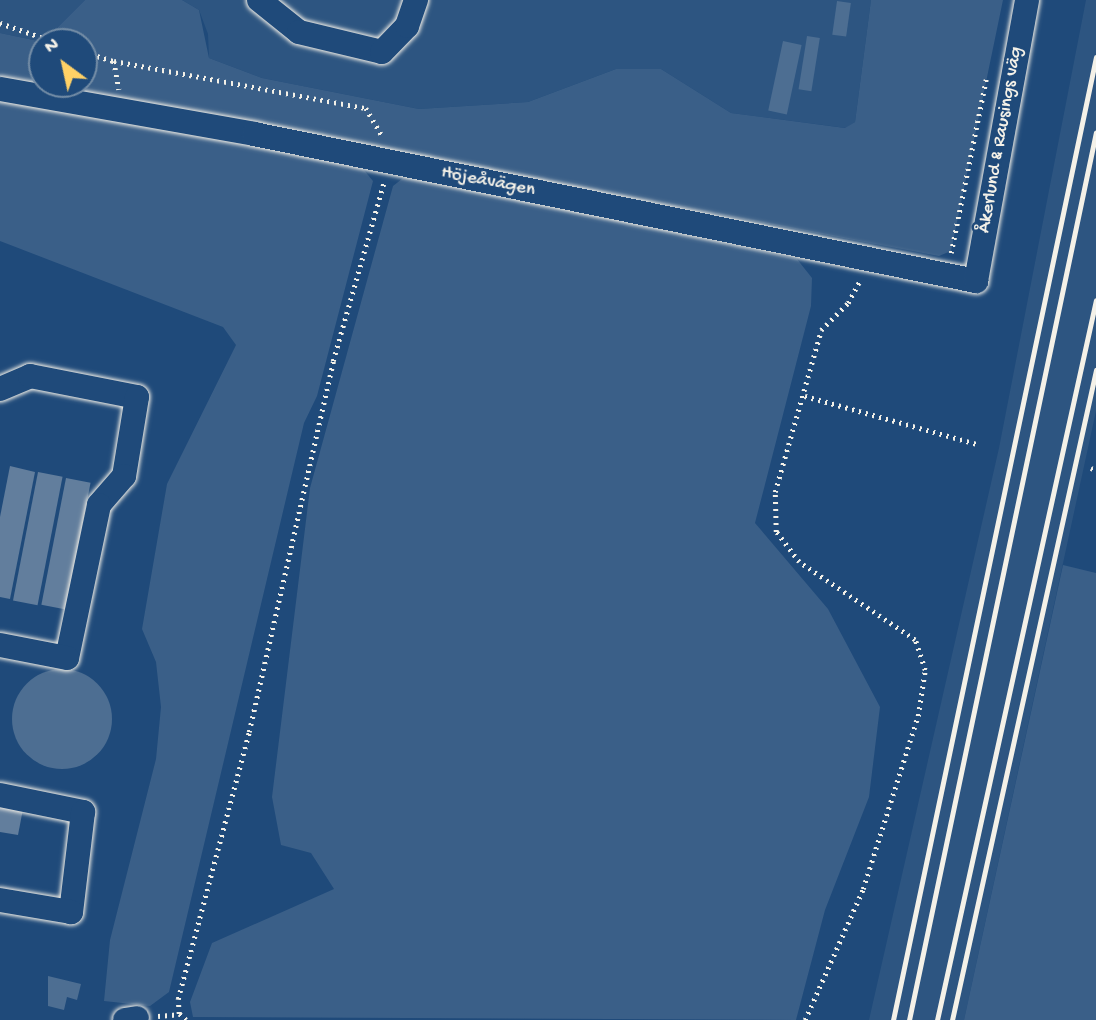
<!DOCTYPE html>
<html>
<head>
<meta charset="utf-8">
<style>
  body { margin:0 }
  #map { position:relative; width:1096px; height:1020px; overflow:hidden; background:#1f4a7a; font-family:"Gochi Hand",sans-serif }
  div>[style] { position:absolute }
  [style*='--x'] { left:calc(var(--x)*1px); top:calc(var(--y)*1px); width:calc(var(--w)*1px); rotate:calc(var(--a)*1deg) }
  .built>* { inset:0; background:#2d5581 }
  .green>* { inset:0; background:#3a5f88 }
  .water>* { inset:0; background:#627e9d; transform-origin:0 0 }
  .building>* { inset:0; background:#4d6e92; transform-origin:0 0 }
  .round { border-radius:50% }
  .path>* { height:4.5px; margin-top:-2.25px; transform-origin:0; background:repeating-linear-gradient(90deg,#f4f1e8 0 2px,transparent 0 7px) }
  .roads { filter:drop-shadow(0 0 2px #f4f1e8) drop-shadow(0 0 2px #f4f1e8) }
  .minor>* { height:24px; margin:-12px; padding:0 12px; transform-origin:12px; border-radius:12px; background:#1f4a7a }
  .rail>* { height:5px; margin:-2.5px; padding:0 2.5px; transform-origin:2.5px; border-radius:2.5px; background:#f4f1e8 }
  span { translate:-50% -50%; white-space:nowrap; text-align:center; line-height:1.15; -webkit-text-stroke:5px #1f4a7a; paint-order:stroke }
  .street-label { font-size:19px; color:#f4f1e8 }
  .north { position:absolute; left:28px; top:28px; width:70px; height:70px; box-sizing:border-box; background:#1f4a7a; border:2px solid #748da6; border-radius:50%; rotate:327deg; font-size:19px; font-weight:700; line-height:28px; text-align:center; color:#f4f1e8 }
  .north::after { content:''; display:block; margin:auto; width:24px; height:32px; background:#ffd166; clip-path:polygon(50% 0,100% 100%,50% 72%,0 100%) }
</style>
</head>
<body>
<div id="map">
  <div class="built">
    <div style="clip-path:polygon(0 0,85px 0,43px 42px,0 33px)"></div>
    <div style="clip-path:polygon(182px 0,871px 0,855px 122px,846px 128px,731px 113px,661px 69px,616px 69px,528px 102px,419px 109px,262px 78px,209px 58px,208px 34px,199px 10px)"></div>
    <div style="clip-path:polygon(1086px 0,1096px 0,1096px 411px,964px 1020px,869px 1020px,999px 448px)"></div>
  </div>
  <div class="green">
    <div style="clip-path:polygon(evenodd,85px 0,182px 0,199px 10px,209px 58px,262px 78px,419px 109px,528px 102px,616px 69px,661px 69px,731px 113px,845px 128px,855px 122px,871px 0,1003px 0,951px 251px,939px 256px,0 79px,0 33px,43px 42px,85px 0,42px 42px,84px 42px,84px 84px,42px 84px,42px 42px)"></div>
    <div style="clip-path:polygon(0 98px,359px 164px,373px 181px,317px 396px,304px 423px,169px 992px,150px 1006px,104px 1001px,110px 940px,156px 759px,161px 707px,156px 662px,142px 629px,167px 484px,236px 345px,223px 327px,0 241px)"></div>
    <div style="clip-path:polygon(407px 175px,797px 259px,812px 278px,811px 306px,755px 523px,828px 609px,880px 707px,869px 797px,825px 910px,796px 1020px,193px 1017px,190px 1002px,212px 943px,334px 889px,311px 853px,281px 845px,272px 797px,310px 488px,393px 186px)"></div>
    <div style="clip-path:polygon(1063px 565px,1096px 573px,1096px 1020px,964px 1020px)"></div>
  </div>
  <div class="water">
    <div style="clip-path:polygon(10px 466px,35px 472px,10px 599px,0 597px,0 517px)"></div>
    <div style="left:38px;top:472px;width:25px;height:131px;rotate:11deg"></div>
    <div style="left:66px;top:478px;width:25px;height:129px;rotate:11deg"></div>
    <div style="clip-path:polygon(0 805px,23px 809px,18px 835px,0 832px)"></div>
  </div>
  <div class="building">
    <div style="left:837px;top:1px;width:14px;height:34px;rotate:8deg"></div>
    <div style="left:807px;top:36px;width:13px;height:54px;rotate:9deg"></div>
    <div style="left:783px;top:41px;width:19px;height:71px;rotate:12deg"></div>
    <div class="round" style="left:12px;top:669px;width:100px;height:100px"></div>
    <div style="clip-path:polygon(48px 976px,81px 984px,77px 1000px,67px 997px,64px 1010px,48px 1006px)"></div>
  </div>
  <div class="path">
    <div style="--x:0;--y:23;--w:58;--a:19.1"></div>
    <div style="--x:84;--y:52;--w:31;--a:17"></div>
    <div style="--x:114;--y:61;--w:29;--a:80"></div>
    <div style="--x:114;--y:61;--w:256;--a:10.6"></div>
    <div style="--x:366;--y:108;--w:32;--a:60"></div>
    <div style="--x:951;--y:253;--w:177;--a:-78.6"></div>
    <div style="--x:805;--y:396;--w:179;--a:15.6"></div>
    <div style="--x:1091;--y:468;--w:5;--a:22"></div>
    <div style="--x:158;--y:1016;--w:21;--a:-5"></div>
    <div style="--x:186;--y:1020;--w:9;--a:-139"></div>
    <div style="--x:179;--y:1014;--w:15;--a:-94"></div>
    <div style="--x:178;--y:999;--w:276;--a:-75.1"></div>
    <div style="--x:249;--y:732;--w:380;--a:-77.2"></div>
    <div style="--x:333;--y:361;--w:186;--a:-74.1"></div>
    <div style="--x:805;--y:1020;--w:143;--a:-66.1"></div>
    <div style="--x:863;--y:889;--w:182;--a:-72.4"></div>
    <div style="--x:918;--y:716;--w:47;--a:-81.3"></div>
    <div style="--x:925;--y:670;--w:32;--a:-108"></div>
    <div style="--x:915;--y:640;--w:140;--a:-146.1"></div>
    <div style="--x:799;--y:562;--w:38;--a:-127"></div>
    <div style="--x:776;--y:532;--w:40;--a:-91.4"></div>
    <div style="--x:775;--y:492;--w:168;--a:-74.1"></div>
    <div style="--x:821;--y:330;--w:38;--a:-45"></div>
    <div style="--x:848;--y:303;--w:26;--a:-62"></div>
  </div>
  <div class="roads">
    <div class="minor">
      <div style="--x:259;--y:0;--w:51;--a:38.7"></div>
      <div style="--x:299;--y:32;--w:85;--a:13.5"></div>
      <div style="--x:382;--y:52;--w:36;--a:-46"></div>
      <div style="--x:407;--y:26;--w:28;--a:-71"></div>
      <div style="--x:0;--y:89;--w:258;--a:10"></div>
      <div style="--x:254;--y:134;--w:737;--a:11.51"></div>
      <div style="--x:976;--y:281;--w:286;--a:-79.7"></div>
      <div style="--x:0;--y:389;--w:33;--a:-23"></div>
      <div style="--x:30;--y:376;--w:109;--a:11.1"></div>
      <div style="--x:137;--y:397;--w:80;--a:99.3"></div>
      <div style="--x:124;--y:476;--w:38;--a:131"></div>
      <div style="--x:99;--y:505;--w:156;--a:101.8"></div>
      <div style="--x:67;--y:658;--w:68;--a:-169"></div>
      <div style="--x:0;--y:795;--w:85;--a:11.6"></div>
      <div style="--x:83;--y:812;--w:101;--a:96.8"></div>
      <div style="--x:71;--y:912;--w:72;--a:-170.4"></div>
      <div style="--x:125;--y:1020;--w:12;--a:-9"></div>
    </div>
  </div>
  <div class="rail">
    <div style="--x:893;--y:1020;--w:984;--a:-78.1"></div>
    <div style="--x:909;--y:1020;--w:907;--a:-78.11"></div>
    <div style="--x:937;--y:1020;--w:737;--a:-77.55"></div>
    <div style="--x:952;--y:1020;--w:666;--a:-77.51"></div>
  </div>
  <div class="street-label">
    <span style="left:1001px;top:140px;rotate:-80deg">Åkerlund &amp; Rausings väg</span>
    <span style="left:488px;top:182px;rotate:11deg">Höjeåvägen</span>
  </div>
  <div class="north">N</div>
</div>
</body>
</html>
